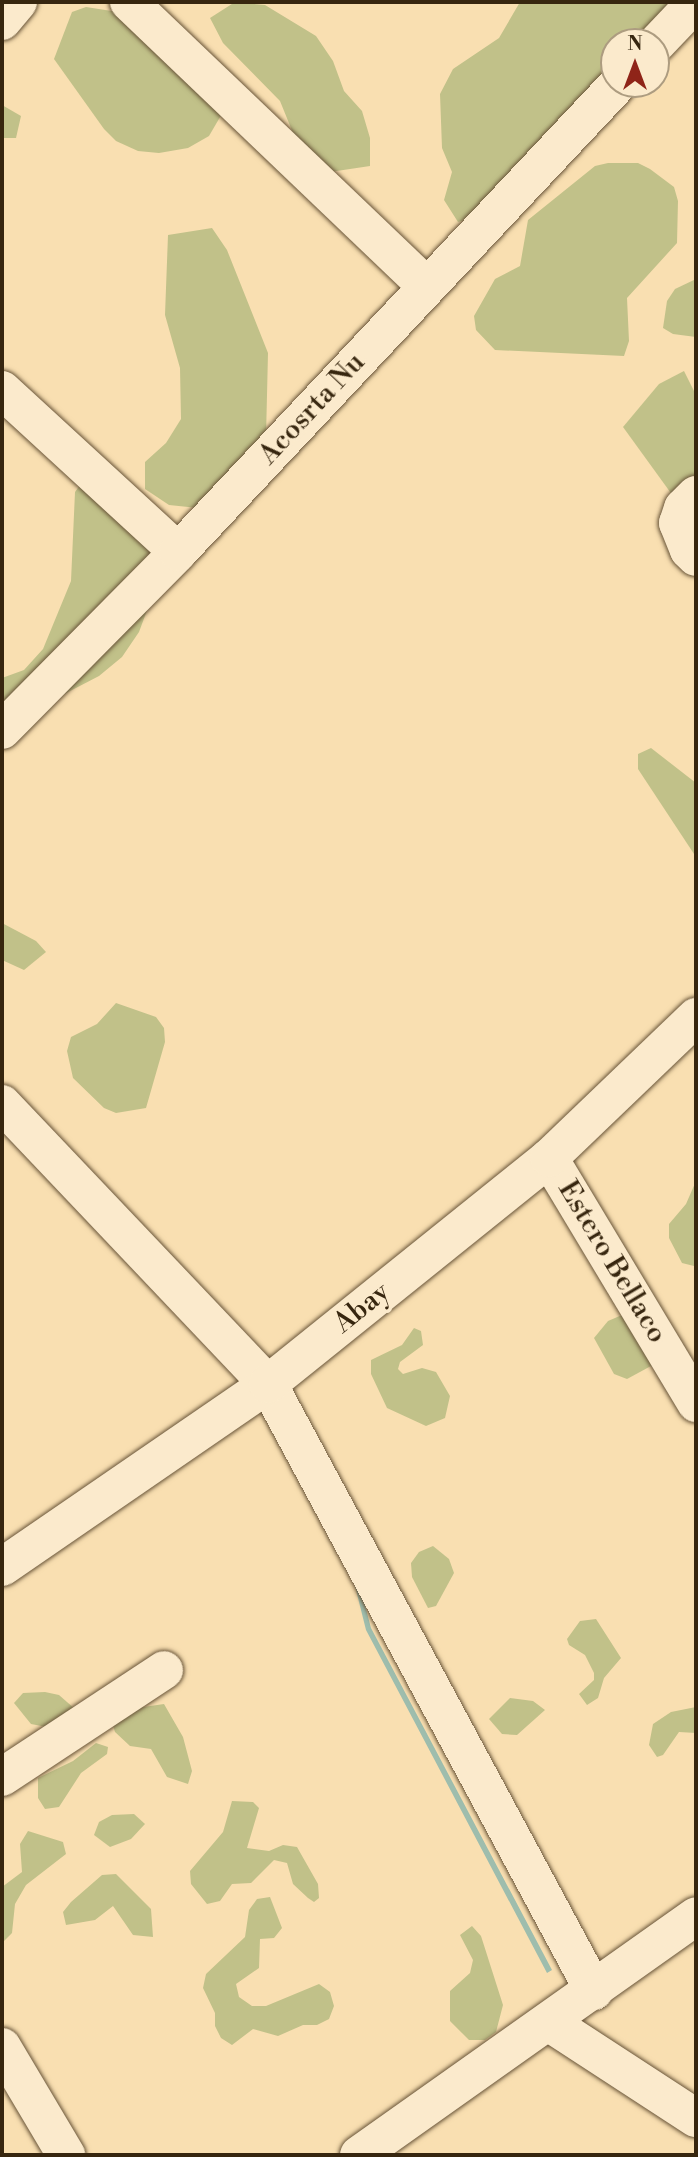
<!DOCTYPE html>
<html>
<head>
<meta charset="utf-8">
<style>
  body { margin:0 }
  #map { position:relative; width:698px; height:2157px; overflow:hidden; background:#f9dfb1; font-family:"Libre Bodoni",serif }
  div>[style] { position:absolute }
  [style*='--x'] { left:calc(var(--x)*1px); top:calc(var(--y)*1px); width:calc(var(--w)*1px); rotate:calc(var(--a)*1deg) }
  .green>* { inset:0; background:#c1c189 }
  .water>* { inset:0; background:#9ebdad }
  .roads { filter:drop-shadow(0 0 2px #685438) drop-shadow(0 0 2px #685438) }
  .street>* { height:38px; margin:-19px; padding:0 19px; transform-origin:19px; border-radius:19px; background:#fbeacc }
  .secondary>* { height:38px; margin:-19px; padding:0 19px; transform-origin:19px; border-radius:19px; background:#fbeacc }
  span { translate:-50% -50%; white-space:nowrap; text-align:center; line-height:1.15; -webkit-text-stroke:7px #fbeacc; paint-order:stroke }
  .street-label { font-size:28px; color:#37260f }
  .frame { position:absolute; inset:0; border:4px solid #37260f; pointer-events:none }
  .north { position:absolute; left:600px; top:28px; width:70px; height:70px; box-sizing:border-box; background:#fbeacc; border:2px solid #ad9c80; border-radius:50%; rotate:0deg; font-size:19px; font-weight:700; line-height:28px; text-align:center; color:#37260f }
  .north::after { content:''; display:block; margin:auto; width:24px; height:32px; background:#8f2418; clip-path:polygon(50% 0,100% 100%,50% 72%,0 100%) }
</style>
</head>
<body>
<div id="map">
  <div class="green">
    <div style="clip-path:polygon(235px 2px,265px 5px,316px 36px,333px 61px,344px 91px,362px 111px,370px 138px,370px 166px,310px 175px,280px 101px,223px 43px,210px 18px)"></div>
    <div style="clip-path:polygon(520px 2px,683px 2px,649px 42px,614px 42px,614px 84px,485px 214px,458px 222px,444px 200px,452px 172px,442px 148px,440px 94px,453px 69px,499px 38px)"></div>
    <div style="clip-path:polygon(86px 7px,118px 12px,223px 112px,209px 136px,188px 148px,159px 153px,138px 151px,116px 141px,104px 129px,54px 59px,72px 12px)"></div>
    <div style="clip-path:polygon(2px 105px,21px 116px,16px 138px,2px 138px)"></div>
    <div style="clip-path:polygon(608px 163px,638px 163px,650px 169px,674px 187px,678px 201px,677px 243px,627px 298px,629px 341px,624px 356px,495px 350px,476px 330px,474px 316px,495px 279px,520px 266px,528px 220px,595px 166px)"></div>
    <div style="clip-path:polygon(212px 228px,227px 250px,268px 353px,266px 437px,227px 511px,169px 505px,145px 489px,145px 462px,166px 443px,181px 419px,180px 368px,165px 315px,168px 235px)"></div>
    <div style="clip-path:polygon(696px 279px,696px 337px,673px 334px,663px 328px,667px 301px,675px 289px)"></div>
    <div style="clip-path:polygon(684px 371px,696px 395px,696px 502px,673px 496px,623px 427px,659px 384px)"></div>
    <div style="clip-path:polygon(86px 477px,153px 548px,149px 605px,139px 632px,122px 657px,99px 676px,22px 716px,2px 718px,2px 678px,24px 670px,43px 649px,71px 581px,75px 492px)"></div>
    <div style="clip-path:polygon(651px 748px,696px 783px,696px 857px,638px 769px,638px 754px)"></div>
    <div style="clip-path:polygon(2px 923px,36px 941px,46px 952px,24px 970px,2px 960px)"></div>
    <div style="clip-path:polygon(116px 1003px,156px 1017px,164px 1028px,165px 1042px,146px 1108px,116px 1113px,104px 1108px,73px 1078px,67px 1051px,71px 1037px,97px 1024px)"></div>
    <div style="clip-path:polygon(696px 1181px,696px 1265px,694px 1266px,682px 1263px,669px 1238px,669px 1224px,686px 1204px)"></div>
    <div style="clip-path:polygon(622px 1315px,653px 1359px,651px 1366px,627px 1379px,614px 1374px,594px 1338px,608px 1321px)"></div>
    <div style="clip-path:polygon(414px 1328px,421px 1331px,423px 1345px,400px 1362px,398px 1369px,403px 1374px,422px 1368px,436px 1372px,450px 1396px,445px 1418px,426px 1426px,387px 1408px,371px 1374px,371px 1360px,402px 1345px)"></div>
    <div style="clip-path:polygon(433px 1546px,449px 1559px,454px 1573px,436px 1606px,428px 1608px,412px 1577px,411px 1563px,419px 1552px)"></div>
    <div style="clip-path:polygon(596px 1619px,621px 1658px,604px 1678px,598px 1698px,587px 1705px,579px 1694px,594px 1680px,594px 1673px,585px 1655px,569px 1645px,567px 1639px,580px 1621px)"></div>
    <div style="clip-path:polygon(45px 1692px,59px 1695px,75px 1709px,52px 1728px,31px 1724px,14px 1703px,23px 1693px)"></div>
    <div style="clip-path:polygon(510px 1698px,533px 1701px,545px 1710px,517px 1735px,502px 1734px,489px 1719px)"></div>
    <div style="clip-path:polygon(164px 1704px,183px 1737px,192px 1771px,188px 1784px,167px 1777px,151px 1749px,130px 1746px,115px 1732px,111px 1719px,130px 1709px)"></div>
    <div style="clip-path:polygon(696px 1707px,696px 1733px,679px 1732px,663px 1755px,657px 1757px,649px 1745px,653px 1724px,671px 1712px)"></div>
    <div style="clip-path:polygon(96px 1743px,108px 1747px,107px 1754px,81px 1773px,59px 1807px,45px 1809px,38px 1798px,38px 1778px,73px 1761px)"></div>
    <div style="clip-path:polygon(232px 1801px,253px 1802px,259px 1808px,247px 1848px,269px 1851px,283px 1845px,297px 1847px,318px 1884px,319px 1898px,314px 1902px,308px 1898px,293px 1884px,287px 1863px,274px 1860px,251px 1883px,232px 1884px,220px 1901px,207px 1904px,191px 1884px,190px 1871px,223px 1832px)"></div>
    <div style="clip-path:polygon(134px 1814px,145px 1824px,131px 1839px,110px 1847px,94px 1835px,99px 1822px,112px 1815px)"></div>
    <div style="clip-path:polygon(28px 1831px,63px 1842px,66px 1854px,26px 1885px,15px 1904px,12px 1933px,2px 1943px,2px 1887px,22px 1872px,20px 1844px)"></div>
    <div style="clip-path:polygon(116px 1874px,151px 1909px,153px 1937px,133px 1935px,113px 1906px,95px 1920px,66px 1925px,63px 1912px,71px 1902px,102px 1875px)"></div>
    <div style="clip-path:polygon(270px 1897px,282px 1928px,274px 1938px,260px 1939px,259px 1968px,236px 1984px,239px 1997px,252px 2006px,266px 2006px,319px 1984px,330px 1992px,334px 2006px,329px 2019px,317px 2025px,303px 2025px,278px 2036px,253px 2029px,232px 2045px,221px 2038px,215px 2026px,215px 2013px,203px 1988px,206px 1974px,245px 1937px,249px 1910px,257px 1899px)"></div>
    <div style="clip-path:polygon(472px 1926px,481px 1936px,503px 2005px,496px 2032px,485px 2040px,469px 2040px,450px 2021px,450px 1991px,470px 1973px,473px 1960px,460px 1935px)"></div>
  </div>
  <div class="water">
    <div style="clip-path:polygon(351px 1552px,371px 1628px,552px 1970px,547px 1973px,366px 1630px,347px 1554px)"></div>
  </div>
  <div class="roads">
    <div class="street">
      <div style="--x:129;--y:2;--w:411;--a:43.7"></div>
      <div style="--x:2;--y:21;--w:25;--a:-50"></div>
      <div style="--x:656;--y:44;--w:58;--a:-46.4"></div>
      <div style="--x:2;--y:390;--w:239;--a:42.6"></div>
      <div style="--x:696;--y:495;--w:18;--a:135"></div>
      <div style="--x:683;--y:508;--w:16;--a:108"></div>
      <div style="--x:678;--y:523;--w:29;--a:68"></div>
      <div style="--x:689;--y:550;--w:10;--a:45"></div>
      <div style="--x:2;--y:730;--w:250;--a:-45.3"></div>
      <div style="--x:178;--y:552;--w:642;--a:-46.77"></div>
      <div style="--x:2;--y:1104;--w:386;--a:46.5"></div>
      <div style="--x:268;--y:1384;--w:689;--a:61.76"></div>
      <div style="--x:549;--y:1158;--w:286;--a:59"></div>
      <div style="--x:2;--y:1567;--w:323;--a:-34.5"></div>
      <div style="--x:268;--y:1384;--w:361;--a:-38.8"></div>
      <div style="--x:549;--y:1158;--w:204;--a:-43.8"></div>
      <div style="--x:2;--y:1777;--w:194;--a:-33.4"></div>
      <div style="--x:550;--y:2023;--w:174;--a:33.1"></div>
    </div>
    <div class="secondary">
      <div style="--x:2;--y:2047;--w:126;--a:59.3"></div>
      <div style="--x:359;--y:2155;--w:413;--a:-35.3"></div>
    </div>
  </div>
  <div class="street-label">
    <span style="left:312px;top:409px;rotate:-47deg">Acosrta Nu</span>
    <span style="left:612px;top:1262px;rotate:59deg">Estero Bellaco</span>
    <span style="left:362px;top:1308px;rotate:-39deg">Abay</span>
  </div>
  <div class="frame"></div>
  <div class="north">N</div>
</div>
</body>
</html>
